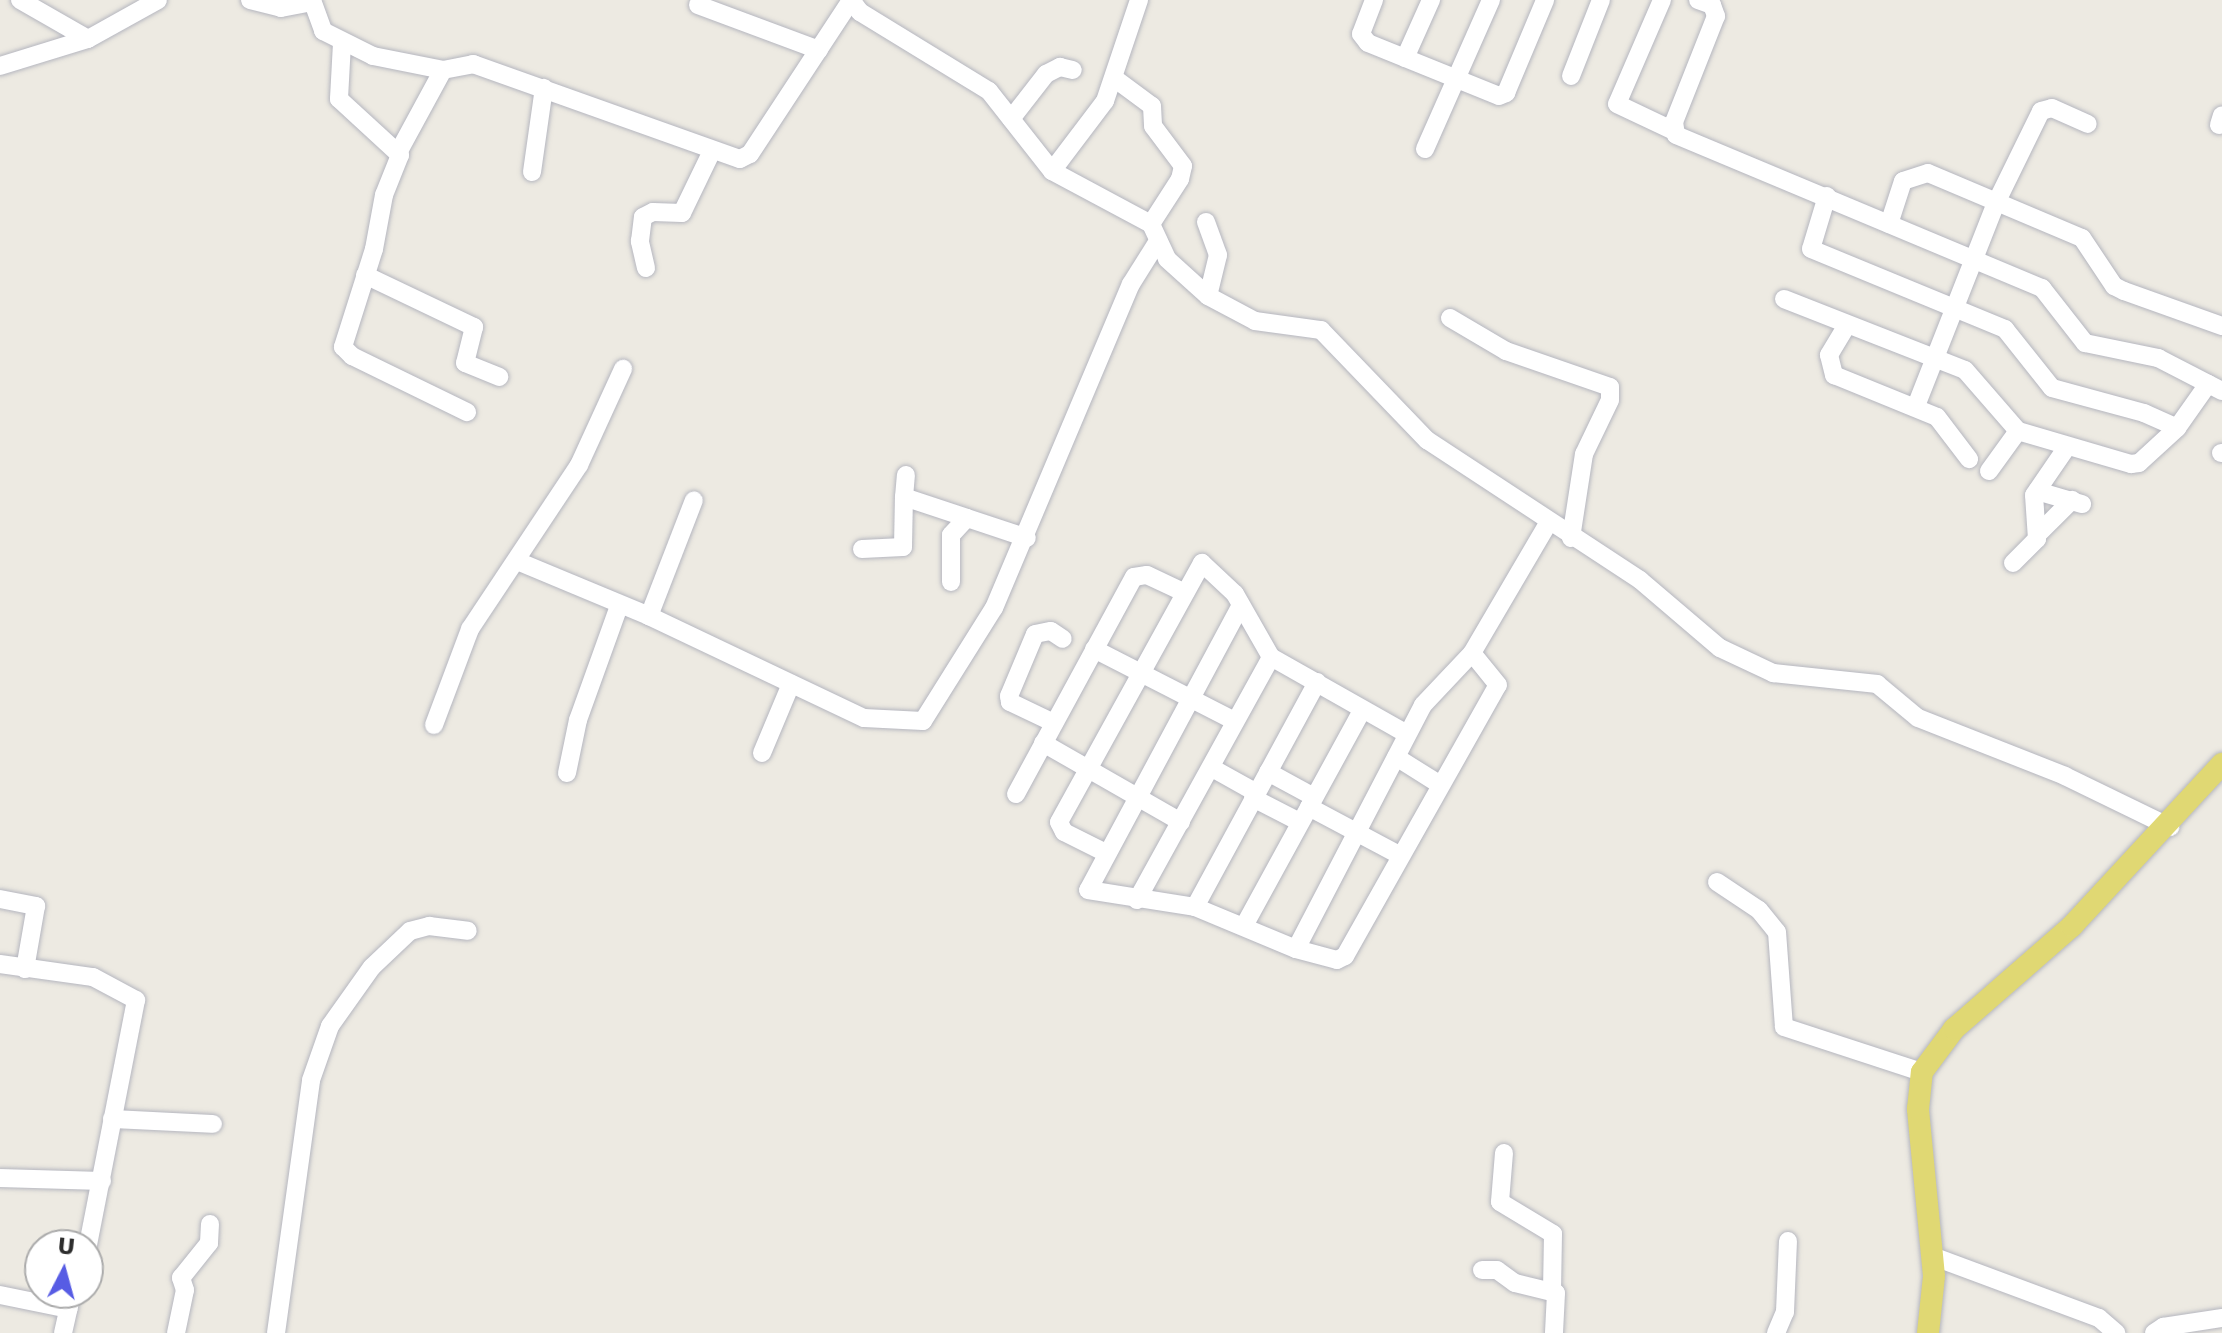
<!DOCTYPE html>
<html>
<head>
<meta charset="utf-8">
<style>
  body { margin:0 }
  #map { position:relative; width:2222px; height:1333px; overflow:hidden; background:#edeae2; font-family:"DejaVu Sans",sans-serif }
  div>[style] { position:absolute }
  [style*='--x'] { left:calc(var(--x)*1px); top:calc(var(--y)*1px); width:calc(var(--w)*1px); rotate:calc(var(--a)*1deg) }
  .roads { filter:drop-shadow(0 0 2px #b5b6bf) drop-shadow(0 0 2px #b5b6bf) }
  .minor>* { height:18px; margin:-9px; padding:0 9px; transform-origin:9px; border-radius:9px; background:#fff }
  .major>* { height:22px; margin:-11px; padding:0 11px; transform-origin:11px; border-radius:11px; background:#e0d873 }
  span { translate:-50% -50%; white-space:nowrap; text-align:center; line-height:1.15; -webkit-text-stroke:7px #fff; paint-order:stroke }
  .north { position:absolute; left:24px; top:1229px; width:80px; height:80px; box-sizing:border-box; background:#fff; border:2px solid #ababab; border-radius:50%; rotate:6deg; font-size:22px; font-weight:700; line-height:32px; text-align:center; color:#2d2d2d }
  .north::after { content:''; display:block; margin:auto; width:28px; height:36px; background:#575ce4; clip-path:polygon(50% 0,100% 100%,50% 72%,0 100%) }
</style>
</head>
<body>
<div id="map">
  <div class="roads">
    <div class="minor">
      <div style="--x:20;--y:0;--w:78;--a:29.8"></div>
      <div style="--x:88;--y:39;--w:80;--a:-29.1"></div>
      <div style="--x:250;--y:0;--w:32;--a:14"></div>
      <div style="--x:281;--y:8;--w:32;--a:-11"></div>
      <div style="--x:312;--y:0;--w:33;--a:70"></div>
      <div style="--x:323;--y:31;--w:56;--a:26.6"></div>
      <div style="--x:373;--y:56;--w:71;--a:11.3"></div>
      <div style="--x:443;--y:70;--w:31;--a:-11"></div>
      <div style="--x:473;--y:64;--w:283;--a:19.6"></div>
      <div style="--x:740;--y:159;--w:11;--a:-27"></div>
      <div style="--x:750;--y:154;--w:184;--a:-56.7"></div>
      <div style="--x:851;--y:0;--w:15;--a:53"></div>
      <div style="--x:860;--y:12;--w:151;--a:31.5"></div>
      <div style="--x:989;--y:91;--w:102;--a:51.8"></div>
      <div style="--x:1052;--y:171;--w:112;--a:28.2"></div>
      <div style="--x:1151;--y:224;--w:38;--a:65"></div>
      <div style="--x:1167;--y:259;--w:55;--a:42.1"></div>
      <div style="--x:1208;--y:296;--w:53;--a:28"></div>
      <div style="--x:1255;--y:321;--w:67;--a:7.8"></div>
      <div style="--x:1321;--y:330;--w:153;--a:46.1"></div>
      <div style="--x:1427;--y:440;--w:255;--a:33.3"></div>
      <div style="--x:1640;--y:580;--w:105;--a:40.4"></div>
      <div style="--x:1720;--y:648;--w:59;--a:25.3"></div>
      <div style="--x:1773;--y:673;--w:105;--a:6"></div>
      <div style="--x:1877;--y:684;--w:53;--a:39.7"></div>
      <div style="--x:1918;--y:718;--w:158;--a:21.5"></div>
      <div style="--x:2065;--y:776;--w:117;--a:25.9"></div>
      <div style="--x:1374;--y:0;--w:36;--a:111"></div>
      <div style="--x:1361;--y:34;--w:11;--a:52"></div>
      <div style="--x:1368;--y:43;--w:141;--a:22"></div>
      <div style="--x:1499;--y:96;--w:8;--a:-23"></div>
      <div style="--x:1506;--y:93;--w:101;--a:-67.2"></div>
      <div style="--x:1662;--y:0;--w:113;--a:113.4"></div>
      <div style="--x:1617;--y:104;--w:61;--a:25.3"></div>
      <div style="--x:1698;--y:0;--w:15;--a:20"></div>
      <div style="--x:1712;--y:5;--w:12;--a:70"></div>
      <div style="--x:1716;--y:16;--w:114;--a:111.6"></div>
      <div style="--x:1674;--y:122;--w:13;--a:81"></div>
      <div style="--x:1676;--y:135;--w:397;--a:22.7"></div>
      <div style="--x:2042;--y:288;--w:70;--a:52"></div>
      <div style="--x:2085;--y:343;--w:75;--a:11.6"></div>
      <div style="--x:2158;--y:358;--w:72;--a:27.3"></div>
      <div style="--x:698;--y:5;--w:129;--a:20.4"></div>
      <div style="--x:342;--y:43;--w:56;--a:93.1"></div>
      <div style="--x:339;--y:99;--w:83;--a:42.6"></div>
      <div style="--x:400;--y:155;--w:43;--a:111.8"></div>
      <div style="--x:384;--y:195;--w:55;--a:100.5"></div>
      <div style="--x:374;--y:249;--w:103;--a:107.6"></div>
      <div style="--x:343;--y:347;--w:13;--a:45"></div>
      <div style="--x:352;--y:356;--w:128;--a:26"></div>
      <div style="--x:1405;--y:58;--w:64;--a:-65.9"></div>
      <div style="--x:0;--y:66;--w:92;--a:-17.1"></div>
      <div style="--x:1571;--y:76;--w:82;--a:-68.5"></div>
      <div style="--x:1114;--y:78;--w:47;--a:36.4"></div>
      <div style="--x:1152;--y:106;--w:20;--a:87"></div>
      <div style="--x:1153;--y:126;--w:50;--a:53.1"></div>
      <div style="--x:1183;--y:166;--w:13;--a:103"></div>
      <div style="--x:1180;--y:179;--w:54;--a:122.8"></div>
      <div style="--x:1011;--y:119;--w:57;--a:-52.1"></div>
      <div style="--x:1046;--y:74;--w:16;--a:-27"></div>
      <div style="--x:1060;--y:67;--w:13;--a:13"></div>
      <div style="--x:2219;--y:125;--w:10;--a:-73"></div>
      <div style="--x:1425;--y:149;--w:163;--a:-66.1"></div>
      <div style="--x:399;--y:151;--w:92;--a:-61.5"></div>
      <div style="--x:1052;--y:171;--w:88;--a:-52.9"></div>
      <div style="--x:1105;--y:101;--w:107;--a:-71.4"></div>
      <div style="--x:532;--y:172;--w:85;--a:-81.9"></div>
      <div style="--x:1827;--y:196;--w:55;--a:106.8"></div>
      <div style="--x:1811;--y:249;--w:210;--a:22.4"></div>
      <div style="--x:2005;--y:329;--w:75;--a:51.5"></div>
      <div style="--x:2052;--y:388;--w:95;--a:15.2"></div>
      <div style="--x:2144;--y:413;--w:36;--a:24"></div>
      <div style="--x:1206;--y:222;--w:35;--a:70"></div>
      <div style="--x:1218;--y:255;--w:42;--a:103.7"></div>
      <div style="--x:1889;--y:224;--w:45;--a:-72"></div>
      <div style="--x:1903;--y:181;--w:26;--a:-18"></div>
      <div style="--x:1928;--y:173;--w:167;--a:22.9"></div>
      <div style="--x:2082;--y:238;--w:58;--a:56.3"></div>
      <div style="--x:2114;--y:286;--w:11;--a:27"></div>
      <div style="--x:2124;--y:291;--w:104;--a:19.7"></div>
      <div style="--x:646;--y:268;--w:28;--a:-103"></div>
      <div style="--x:640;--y:241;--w:24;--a:-83"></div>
      <div style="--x:643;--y:217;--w:11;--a:-27"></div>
      <div style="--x:653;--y:212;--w:29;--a:2"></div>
      <div style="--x:682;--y:213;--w:69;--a:-64.2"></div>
      <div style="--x:365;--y:275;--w:121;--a:25.5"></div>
      <div style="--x:474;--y:327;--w:37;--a:104"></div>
      <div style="--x:465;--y:363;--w:37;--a:22"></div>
      <div style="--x:1784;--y:299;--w:194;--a:21.4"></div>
      <div style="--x:1965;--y:370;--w:81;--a:49"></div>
      <div style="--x:2018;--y:431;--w:118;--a:16.3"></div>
      <div style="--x:2131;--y:464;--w:8;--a:-7"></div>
      <div style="--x:2139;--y:463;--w:52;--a:-42.6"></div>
      <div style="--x:2177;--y:428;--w:54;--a:-54.8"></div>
      <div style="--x:1450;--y:318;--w:65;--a:30.5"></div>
      <div style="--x:1506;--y:351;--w:110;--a:19.1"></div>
      <div style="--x:1610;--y:387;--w:13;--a:90"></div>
      <div style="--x:1610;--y:400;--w:60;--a:115.7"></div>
      <div style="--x:1584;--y:454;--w:85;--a:98.8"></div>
      <div style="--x:1847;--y:325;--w:35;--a:121"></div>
      <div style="--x:1829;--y:355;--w:21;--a:76"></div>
      <div style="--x:1834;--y:375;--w:111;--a:22.2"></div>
      <div style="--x:1937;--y:417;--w:53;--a:52.7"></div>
      <div style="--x:1916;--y:406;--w:218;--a:-68.5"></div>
      <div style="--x:1996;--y:203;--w:102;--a:-63.9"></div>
      <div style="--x:2041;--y:111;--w:11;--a:-15"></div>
      <div style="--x:2052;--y:108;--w:39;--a:24"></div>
      <div style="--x:2221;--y:453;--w:1;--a:0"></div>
      <div style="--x:1989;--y:471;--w:49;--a:-54.1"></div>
      <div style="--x:2037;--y:491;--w:47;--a:16.1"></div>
      <div style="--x:904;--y:497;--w:22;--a:-85"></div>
      <div style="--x:2039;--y:533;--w:47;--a:-45"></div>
      <div style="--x:862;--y:549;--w:41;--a:-2.8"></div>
      <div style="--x:903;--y:547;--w:50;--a:-88.9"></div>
      <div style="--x:904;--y:497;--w:66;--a:18.4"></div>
      <div style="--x:517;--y:561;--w:143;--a:22.6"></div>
      <div style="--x:649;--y:616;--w:238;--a:25.4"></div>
      <div style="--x:864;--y:718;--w:59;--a:2.9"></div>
      <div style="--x:923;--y:721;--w:133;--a:-57.9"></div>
      <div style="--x:994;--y:608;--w:352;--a:-67.1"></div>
      <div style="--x:1131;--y:284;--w:51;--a:-57.9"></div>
      <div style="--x:2013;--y:563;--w:34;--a:-45"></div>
      <div style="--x:2037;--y:539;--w:44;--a:-93.9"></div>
      <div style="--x:2034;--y:495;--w:58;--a:-55.5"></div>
      <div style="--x:951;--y:582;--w:47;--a:-90"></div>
      <div style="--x:951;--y:535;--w:23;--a:-47"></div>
      <div style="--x:967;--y:518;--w:63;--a:18.4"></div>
      <div style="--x:1241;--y:605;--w:323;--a:118.2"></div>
      <div style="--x:1088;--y:890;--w:108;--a:9"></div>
      <div style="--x:1195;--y:907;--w:109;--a:22.6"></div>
      <div style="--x:1296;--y:949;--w:42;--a:15"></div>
      <div style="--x:1337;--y:960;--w:9;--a:-27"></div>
      <div style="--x:1345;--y:956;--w:311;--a:-60.6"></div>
      <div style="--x:1498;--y:685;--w:41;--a:-129.1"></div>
      <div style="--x:649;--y:616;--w:124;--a:-68.8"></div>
      <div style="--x:1094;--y:649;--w:158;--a:27.1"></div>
      <div style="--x:1054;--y:723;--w:49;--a:-154.5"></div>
      <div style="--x:1010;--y:702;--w:6;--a:-99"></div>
      <div style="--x:1009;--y:696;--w:67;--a:-67.2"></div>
      <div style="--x:1035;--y:634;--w:16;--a:-11"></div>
      <div style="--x:1051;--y:631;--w:14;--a:34"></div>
      <div style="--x:434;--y:725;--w:103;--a:-69.4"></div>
      <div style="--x:470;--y:629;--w:197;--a:-56.4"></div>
      <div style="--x:579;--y:465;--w:106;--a:-65.4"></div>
      <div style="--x:1043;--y:743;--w:159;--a:29.8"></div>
      <div style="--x:762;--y:753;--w:75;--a:-67.2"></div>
      <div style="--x:1396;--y:757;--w:51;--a:32.1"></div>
      <div style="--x:1212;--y:768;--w:49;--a:29.2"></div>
      <div style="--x:1268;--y:772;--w:50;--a:28.6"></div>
      <div style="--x:567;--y:773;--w:54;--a:-78.3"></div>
      <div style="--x:578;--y:720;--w:121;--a:-70.2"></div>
      <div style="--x:1016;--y:794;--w:247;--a:-61.5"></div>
      <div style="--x:1134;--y:577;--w:13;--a:-9"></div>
      <div style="--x:1147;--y:575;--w:42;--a:25.3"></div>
      <div style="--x:1253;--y:798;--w:53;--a:27.1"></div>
      <div style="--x:1309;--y:807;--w:104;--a:28"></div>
      <div style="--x:1106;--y:853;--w:47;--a:-153.4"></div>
      <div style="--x:1064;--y:832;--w:11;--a:-117"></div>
      <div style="--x:1059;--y:822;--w:296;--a:-61.1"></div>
      <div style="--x:1202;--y:563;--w:45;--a:43.2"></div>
      <div style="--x:1235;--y:594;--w:73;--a:60.3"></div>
      <div style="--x:1271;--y:657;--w:156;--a:29.5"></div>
      <div style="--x:1717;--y:882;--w:50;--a:33.7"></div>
      <div style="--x:1759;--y:910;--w:28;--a:51"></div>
      <div style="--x:1777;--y:932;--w:95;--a:85.8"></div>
      <div style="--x:1784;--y:1027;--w:145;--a:18.1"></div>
      <div style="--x:0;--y:899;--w:37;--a:11"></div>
      <div style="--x:36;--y:906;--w:64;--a:99.9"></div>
      <div style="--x:1137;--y:900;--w:277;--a:-61.1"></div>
      <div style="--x:1195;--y:907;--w:256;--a:-61.5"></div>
      <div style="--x:1244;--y:926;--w:244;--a:-61.3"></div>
      <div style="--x:1296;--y:949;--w:275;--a:-62.5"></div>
      <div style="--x:1423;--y:705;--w:71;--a:-46.7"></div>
      <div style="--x:1472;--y:653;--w:152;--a:-59.6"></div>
      <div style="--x:0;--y:964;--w:94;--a:8"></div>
      <div style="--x:93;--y:977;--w:49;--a:28.1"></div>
      <div style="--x:136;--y:1000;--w:250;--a:101.1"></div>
      <div style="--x:112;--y:1119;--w:101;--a:2.8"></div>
      <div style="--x:1504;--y:1153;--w:49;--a:94.7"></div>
      <div style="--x:1500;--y:1202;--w:62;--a:31.1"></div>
      <div style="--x:1553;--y:1234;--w:55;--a:91"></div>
      <div style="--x:0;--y:1178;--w:102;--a:1.7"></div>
      <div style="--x:1932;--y:1256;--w:178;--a:20.4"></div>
      <div style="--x:2099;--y:1318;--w:23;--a:41"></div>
      <div style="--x:1482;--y:1270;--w:15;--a:0"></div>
      <div style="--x:1497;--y:1270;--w:22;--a:36"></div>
      <div style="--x:1515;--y:1283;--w:42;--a:13.7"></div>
      <div style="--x:1556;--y:1293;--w:40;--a:92.9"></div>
      <div style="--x:0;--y:1295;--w:70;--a:11.5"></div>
      <div style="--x:63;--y:1333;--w:41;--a:-77.3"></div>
      <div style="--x:176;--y:1333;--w:44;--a:-78.2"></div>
      <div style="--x:185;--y:1290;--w:13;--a:-108"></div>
      <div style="--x:181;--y:1278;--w:45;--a:-51.3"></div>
      <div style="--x:209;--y:1243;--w:19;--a:-87"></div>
      <div style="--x:276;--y:1333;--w:255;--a:-82.1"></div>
      <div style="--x:311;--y:1080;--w:57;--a:-70.6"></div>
      <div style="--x:330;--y:1026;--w:72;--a:-54.6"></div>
      <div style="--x:372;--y:967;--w:52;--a:-43.5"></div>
      <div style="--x:410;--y:931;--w:20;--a:-15"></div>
      <div style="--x:429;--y:926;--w:39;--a:7"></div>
      <div style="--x:1776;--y:1333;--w:23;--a:-67"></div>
      <div style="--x:1785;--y:1312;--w:71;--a:-87.6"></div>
      <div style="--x:2154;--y:1333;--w:11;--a:-34"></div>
      <div style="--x:2163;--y:1327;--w:60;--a:-8.7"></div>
    </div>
    <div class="major">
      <div style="--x:1928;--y:1333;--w:57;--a:-84"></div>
      <div style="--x:1934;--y:1276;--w:168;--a:-95.5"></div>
      <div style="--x:1918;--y:1109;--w:37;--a:-84"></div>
      <div style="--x:1922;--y:1072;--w:54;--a:-53.3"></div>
      <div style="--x:1954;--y:1029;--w:157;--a:-41.1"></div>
      <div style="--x:2072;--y:926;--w:221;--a:-47.2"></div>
    </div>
  </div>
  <div class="north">U</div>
</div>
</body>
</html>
